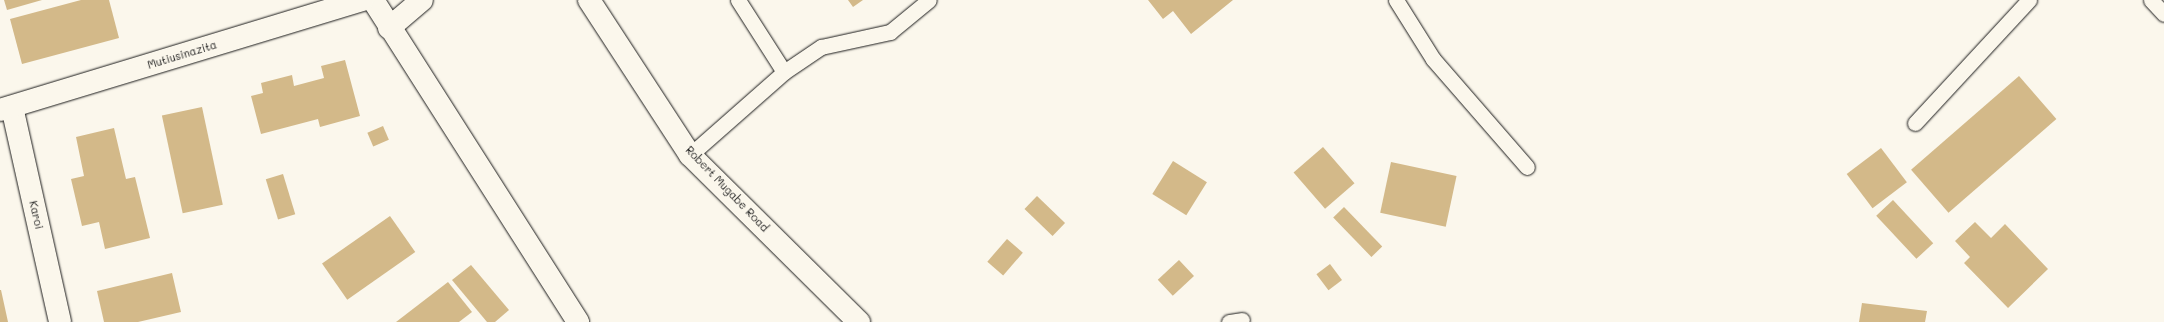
<!DOCTYPE html>
<html>
<head>
<meta charset="utf-8">
<style>
  body { margin:0 }
  #map { position:relative; width:2164px; height:322px; overflow:hidden; background:#fbf7ec; font-family:Mali,sans-serif }
  div>[style] { position:absolute }
  [style*='--x'] { left:calc(var(--x)*1px); top:calc(var(--y)*1px); width:calc(var(--w)*1px); rotate:calc(var(--a)*1deg) }
  .building>* { inset:0; background:#d3b989; transform-origin:0 0 }
  .roads { filter:drop-shadow(0 0 1px #1c1c1c) drop-shadow(0 0 1px #1c1c1c) }
  .service>* { height:15px; margin:-7.5px; padding:0 7.5px; transform-origin:7.5px; border-radius:7.5px; background:#fbf7ec }
  .minor>* { height:22px; margin:-11px; padding:0 11px; transform-origin:11px; border-radius:11px; background:#fbf7ec }
  .primary>* { height:22px; margin:-11px; padding:0 11px; transform-origin:11px; border-radius:11px; background:#fbf7ec }
  span { translate:-50% -50%; white-space:nowrap; text-align:center; line-height:1.15; -webkit-text-stroke:4px #fbf7ec; paint-order:stroke }
  .street-label { font-size:11px; color:#1c1c1c }
</style>
</head>
<body>
<div id="map">
  <div class="building">
    <div style="clip-path:polygon(4px 0,42px 0,7px 10px)"></div>
    <div style="clip-path:polygon(81px 0,109px 0,119px 38px,22px 64px,10px 19px)"></div>
    <div style="clip-path:polygon(848px 0,863px 0,853px 7px)"></div>
    <div style="clip-path:polygon(1148px 0,1233px 0,1191px 34px,1173px 11px,1163px 19px)"></div>
    <div style="clip-path:polygon(345px 60px,360px 116px,320px 127px,318px 119px,261px 134px,251px 96px,263px 93px,261px 83px,292px 75px,294px 86px,324px 78px,321px 66px)"></div>
    <div style="left:2019px;top:76px;width:57px;height:143px;rotate:49deg"></div>
    <div style="left:202px;top:107px;width:100px;height:41px;rotate:78deg"></div>
    <div style="left:383px;top:126px;width:15px;height:17px;rotate:67deg"></div>
    <div style="clip-path:polygon(114px 128px,126px 179px,135px 177px,150px 238px,105px 249px,99px 222px,82px 226px,71px 179px,84px 176px,76px 137px)"></div>
    <div style="left:1323px;top:147px;width:48px;height:39px;rotate:49deg"></div>
    <div style="left:1881px;top:148px;width:43px;height:43px;rotate:53deg"></div>
    <div style="left:1173px;top:161px;width:40px;height:39px;rotate:32deg"></div>
    <div style="left:1391px;top:162px;width:67px;height:52px;rotate:12deg"></div>
    <div style="left:283px;top:174px;width:42px;height:18px;rotate:73deg"></div>
    <div style="left:1037px;top:196px;width:39px;height:18px;rotate:44deg"></div>
    <div style="left:1893px;top:200px;width:59px;height:23px;rotate:47deg"></div>
    <div style="left:1344px;top:207px;width:55px;height:15px;rotate:46deg"></div>
    <div style="left:390px;top:216px;width:44px;height:83px;rotate:55deg"></div>
    <div style="clip-path:polygon(1975px 222px,1991px 238px,2005px 224px,2048px 269px,2008px 308px,1964px 263px,1970px 257px,1955px 241px)"></div>
    <div style="left:1007px;top:239px;width:21px;height:30px;rotate:41deg"></div>
    <div style="left:1179px;top:260px;width:22px;height:29px;rotate:47deg"></div>
    <div style="left:1330px;top:264px;width:20px;height:17px;rotate:53deg"></div>
    <div style="clip-path:polygon(471px 265px,509px 310px,495px 322px,487px 322px,452px 280px)"></div>
    <div style="clip-path:polygon(172px 273px,181px 312px,138px 322px,104px 322px,97px 291px)"></div>
    <div style="clip-path:polygon(448px 282px,472px 312px,459px 322px,396px 322px)"></div>
    <div style="clip-path:polygon(0 290px,1px 290px,8px 322px,0 322px)"></div>
    <div style="clip-path:polygon(1862px 303px,1927px 311px,1925px 322px,1859px 322px)"></div>
  </div>
  <div class="roads">
    <div class="service">
      <div style="--x:738;--y:0;--w:85;--a:57.4"></div>
      <div style="--x:784;--y:72;--w:45;--a:-34"></div>
      <div style="--x:821;--y:47;--w:71;--a:-12.3"></div>
      <div style="--x:890;--y:32;--w:50;--a:-39.4"></div>
      <div style="--x:1396;--y:0;--w:70;--a:57.9"></div>
      <div style="--x:1433;--y:59;--w:143;--a:49"></div>
      <div style="--x:2151;--y:0;--w:19;--a:47"></div>
      <div style="--x:1915;--y:123;--w:168;--a:-47.2"></div>
      <div style="--x:690;--y:155;--w:125;--a:-41.4"></div>
      <div style="--x:1229;--y:322;--w:13;--a:-9"></div>
    </div>
    <div class="minor">
      <div style="--x:373;--y:0;--w:382;--a:57.5"></div>
      <div style="--x:389;--y:28;--w:43;--a:-40.3"></div>
      <div style="--x:12;--y:107;--w:220;--a:77.4"></div>
      <div style="--x:0;--y:110;--w:379;--a:-16.9"></div>
    </div>
    <div class="primary">
      <div style="--x:589;--y:0;--w:185;--a:56.9"></div>
      <div style="--x:690;--y:155;--w:238;--a:44.7"></div>
    </div>
  </div>
  <div class="street-label">
    <span style="left:182px;top:55px;rotate:-17deg">Mutiusinazita</span>
    <span style="left:727px;top:189px;rotate:46deg">Robert Mugabe Road</span>
    <span style="left:36px;top:215px;rotate:77deg">Karoi</span>
  </div>
</div>
</body>
</html>
